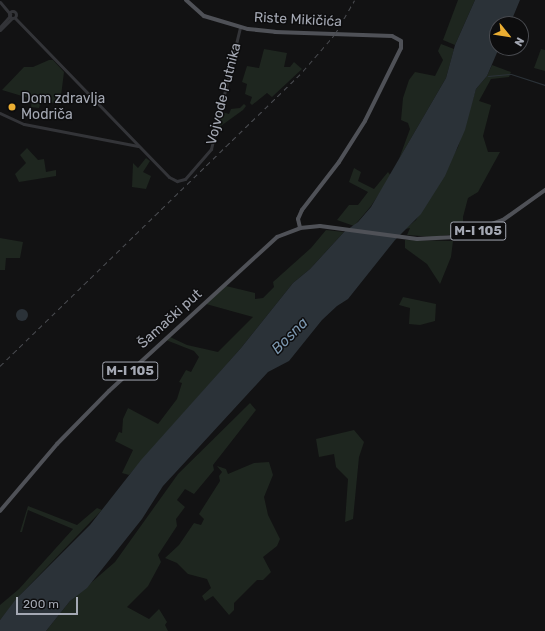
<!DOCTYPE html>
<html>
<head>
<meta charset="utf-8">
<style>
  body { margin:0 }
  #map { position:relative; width:545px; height:631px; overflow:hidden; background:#121213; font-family:Rubik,sans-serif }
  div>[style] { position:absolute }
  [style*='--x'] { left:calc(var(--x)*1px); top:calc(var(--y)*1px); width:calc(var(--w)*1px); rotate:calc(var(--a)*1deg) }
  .green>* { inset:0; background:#1e261f }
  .water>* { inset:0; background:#2b3238 }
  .round { border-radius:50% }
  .stream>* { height:1px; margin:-0.5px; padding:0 0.5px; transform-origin:0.5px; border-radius:0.5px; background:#2b3238 }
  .minor>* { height:3px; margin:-1.5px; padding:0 1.5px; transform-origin:1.5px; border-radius:1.5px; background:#333438 }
  .minor>.ring { margin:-1.5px; padding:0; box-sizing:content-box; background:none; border:3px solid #333438; border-radius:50% }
  .major>* { height:4px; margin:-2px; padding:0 2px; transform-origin:2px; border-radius:2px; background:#4f5157 }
  .rail>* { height:1px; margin-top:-0.5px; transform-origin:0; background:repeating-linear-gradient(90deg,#4a4c51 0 5px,transparent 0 9px) }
  .dots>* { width:11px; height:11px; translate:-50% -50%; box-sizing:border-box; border:2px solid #0d0d0e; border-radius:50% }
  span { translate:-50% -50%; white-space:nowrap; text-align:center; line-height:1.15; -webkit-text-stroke:3px #0d0d0e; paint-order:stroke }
  .shield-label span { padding:1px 3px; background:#0d0d0e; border:1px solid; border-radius:3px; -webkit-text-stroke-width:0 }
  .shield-label { font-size:13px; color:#a4a8b3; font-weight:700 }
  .street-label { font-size:14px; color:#a4a8b3 }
  .poi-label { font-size:14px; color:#a4a8b3 }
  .left { translate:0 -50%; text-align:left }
  .water-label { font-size:15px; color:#7b96ae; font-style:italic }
  .north { position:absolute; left:489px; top:16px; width:40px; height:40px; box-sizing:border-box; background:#0d0d0e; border:1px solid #494b50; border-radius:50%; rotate:120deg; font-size:11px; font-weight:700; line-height:16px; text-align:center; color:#a4a8b3 }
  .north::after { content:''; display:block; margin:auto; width:14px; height:18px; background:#ebae32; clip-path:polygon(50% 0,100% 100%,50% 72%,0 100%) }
  .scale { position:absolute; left:16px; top:597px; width:62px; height:18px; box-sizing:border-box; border:2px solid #a4a8b3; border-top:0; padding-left:5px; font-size:12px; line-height:14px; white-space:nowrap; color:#a4a8b3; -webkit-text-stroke:3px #0d0d0e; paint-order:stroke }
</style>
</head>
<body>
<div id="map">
  <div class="green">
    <div style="clip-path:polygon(458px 0,475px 0,455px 45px,443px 40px)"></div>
    <div style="clip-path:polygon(441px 44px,454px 49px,446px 78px,399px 159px,410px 129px,408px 123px,401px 120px,403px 98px,409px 80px,415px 72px,435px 76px,443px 60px,438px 51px)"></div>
    <div style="clip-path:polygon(264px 49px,287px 53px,284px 67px,290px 67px,294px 62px,302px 69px,272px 97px,267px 93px,252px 105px,250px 103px,252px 97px,245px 94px,247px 84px,242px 82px,247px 66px,259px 68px)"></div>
    <div style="clip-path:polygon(541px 49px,545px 50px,545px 71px,534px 68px)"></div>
    <div style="clip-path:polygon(49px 60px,53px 60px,64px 72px,60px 104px,41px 101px,39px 108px,31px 107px,32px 99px,2px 90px,24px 67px,33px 67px)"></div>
    <div style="clip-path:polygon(492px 65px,511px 72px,509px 77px,491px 79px,479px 101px,491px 105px,483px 136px,488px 152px,500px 152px,478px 192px,468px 198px,463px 217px,463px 233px,433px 237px,407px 235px,410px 228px,405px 229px,416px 220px,458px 147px,476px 89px,487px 76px)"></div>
    <div style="clip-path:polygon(244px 104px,246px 106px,243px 110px,218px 128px,222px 112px,229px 114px,231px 109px,240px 108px)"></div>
    <div style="clip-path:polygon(27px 148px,38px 160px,44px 159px,46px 172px,56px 170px,56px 176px,19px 182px,15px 174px,26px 163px,20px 155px)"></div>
    <div style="clip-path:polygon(146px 158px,150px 161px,143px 172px,151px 176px,146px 189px,132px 187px,133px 163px,138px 168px)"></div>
    <div style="clip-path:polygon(354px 168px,361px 172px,358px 181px,374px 189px,388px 172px,391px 176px,371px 206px,354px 226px,337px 220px,349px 205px,358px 205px,368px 192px,349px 182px)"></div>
    <div style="clip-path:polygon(326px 230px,344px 232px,310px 269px,293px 283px,241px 348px,129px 475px,122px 473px,133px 450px,115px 441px,119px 432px,122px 433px,123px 419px,128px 408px,158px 424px,177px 399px,182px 383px,179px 382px,186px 370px,191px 372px,199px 357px,194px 351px,166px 340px,170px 337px,187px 345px,218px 352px,253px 317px,206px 304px,226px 286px,255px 293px,255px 299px,263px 298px,274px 287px,273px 282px,311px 248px)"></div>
    <div style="clip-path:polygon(0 238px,23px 242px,20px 258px,6px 258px,5px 270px,0 270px)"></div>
    <div style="clip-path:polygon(405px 240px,453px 241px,451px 257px,440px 284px,427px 264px,405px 248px)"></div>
    <div style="clip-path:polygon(403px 297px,436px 304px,435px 321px,420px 325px,409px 324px,410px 308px,399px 305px)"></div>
    <div style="clip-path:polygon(250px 403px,256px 410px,213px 465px,214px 470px,194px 494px,185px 489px,177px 500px,185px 507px,176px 519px,177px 526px,158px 555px,161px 562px,148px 586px,127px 607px,149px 619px,159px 609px,167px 622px,165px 625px,168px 631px,46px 631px,70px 601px,115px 562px,178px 474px)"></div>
    <div style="clip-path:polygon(354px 430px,364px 442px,359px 457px,353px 519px,345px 522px,348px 479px,336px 467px,334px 454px,319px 457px,316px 439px)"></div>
    <div style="clip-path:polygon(269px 462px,273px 475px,264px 497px,268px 515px,280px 539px,277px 546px,263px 557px,271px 572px,263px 580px,257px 580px,234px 603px,234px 610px,229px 615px,213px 596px,205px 601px,202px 596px,211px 588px,207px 579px,188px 574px,177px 563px,165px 558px,179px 545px,194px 523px,201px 525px,204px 519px,199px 514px,220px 481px,219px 476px,222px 472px,217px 466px,226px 469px,228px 474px,254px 463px)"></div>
    <div style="clip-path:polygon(28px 506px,77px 525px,97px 508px,102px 510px,21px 594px,0 620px,0 605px,19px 589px,73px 529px,28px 510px,22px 532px,20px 532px)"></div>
  </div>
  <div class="water">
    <div style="clip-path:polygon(475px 0,520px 0,510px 24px,497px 24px,497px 48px,499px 48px,487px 76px,476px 89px,465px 130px,445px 176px,421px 214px,395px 240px,348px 299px,337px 306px,322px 320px,289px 361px,268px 372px,187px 460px,163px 486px,142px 519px,87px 588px,70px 601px,46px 631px,0 631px,0 620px,16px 599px,90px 525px,141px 460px,241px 348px,293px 283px,310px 269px,344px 232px,358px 222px,371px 207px,446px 78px,455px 45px)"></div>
    <div class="round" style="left:16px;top:309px;width:12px;height:12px"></div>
  </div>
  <div class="stream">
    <div style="--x:488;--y:76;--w:23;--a:-5"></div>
    <div style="--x:511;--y:74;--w:36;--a:18"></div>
  </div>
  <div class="minor">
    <div style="--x:0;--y:2;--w:16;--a:50"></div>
    <div class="ring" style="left:9.5px;top:11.5px;width:4px;height:4px"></div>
    <div style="--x:15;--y:18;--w:221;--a:45.9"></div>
    <div style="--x:169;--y:177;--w:9;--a:27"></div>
    <div style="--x:177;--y:181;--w:8;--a:-14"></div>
    <div style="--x:185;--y:179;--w:40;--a:-49"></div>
    <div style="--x:211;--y:149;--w:125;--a:-76.6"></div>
    <div style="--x:0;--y:27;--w:15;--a:-48"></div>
    <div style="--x:0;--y:30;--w:17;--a:-45"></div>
    <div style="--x:0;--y:113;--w:26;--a:25"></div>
    <div style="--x:24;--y:124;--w:116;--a:10.9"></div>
  </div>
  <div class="major">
    <div style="--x:186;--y:0;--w:24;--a:42"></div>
    <div style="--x:204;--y:16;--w:46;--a:16.5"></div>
    <div style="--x:248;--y:29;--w:27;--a:6"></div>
    <div style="--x:275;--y:32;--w:117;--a:2"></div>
    <div style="--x:392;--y:36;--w:10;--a:29"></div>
    <div style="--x:401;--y:41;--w:7;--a:90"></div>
    <div style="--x:401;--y:48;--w:81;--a:116.3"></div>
    <div style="--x:365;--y:121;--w:49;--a:122.4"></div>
    <div style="--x:339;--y:162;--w:61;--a:127.6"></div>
    <div style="--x:302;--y:210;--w:10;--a:114"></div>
    <div style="--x:298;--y:219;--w:9;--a:77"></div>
    <div style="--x:0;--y:511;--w:88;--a:-49.6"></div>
    <div style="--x:57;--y:444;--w:74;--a:-45.5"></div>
    <div style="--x:109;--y:391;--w:228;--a:-42.5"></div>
    <div style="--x:277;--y:237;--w:25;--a:-21"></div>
    <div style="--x:300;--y:228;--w:20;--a:-6"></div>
    <div style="--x:320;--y:226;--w:98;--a:7.6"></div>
    <div style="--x:417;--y:239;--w:39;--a:-3"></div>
    <div style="--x:456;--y:237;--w:50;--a:-19.9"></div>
    <div style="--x:503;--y:220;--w:52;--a:-35.5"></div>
  </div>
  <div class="rail">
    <div style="--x:0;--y:366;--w:423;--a:-44.2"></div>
    <div style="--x:303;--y:71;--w:49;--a:-49.1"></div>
    <div style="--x:335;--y:34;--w:39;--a:-60"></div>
  </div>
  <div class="dots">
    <div style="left:12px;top:107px;background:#ebae32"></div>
  </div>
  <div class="shield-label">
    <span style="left:478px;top:231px">M-I 105</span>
    <span style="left:130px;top:371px">M-I 105</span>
  </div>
  <div class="street-label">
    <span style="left:298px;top:20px;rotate:3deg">Riste Mikičića</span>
    <span style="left:224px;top:94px;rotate:-76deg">Vojvode Putnika</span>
    <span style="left:170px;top:319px;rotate:-42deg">Šamački put</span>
  </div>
  <div class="poi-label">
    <span class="left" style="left:21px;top:107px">Dom zdravlja<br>Modriča</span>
  </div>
  <div class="water-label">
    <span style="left:290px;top:336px;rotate:-45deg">Bosna</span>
  </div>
  <div class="north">N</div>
  <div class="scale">200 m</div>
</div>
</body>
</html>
